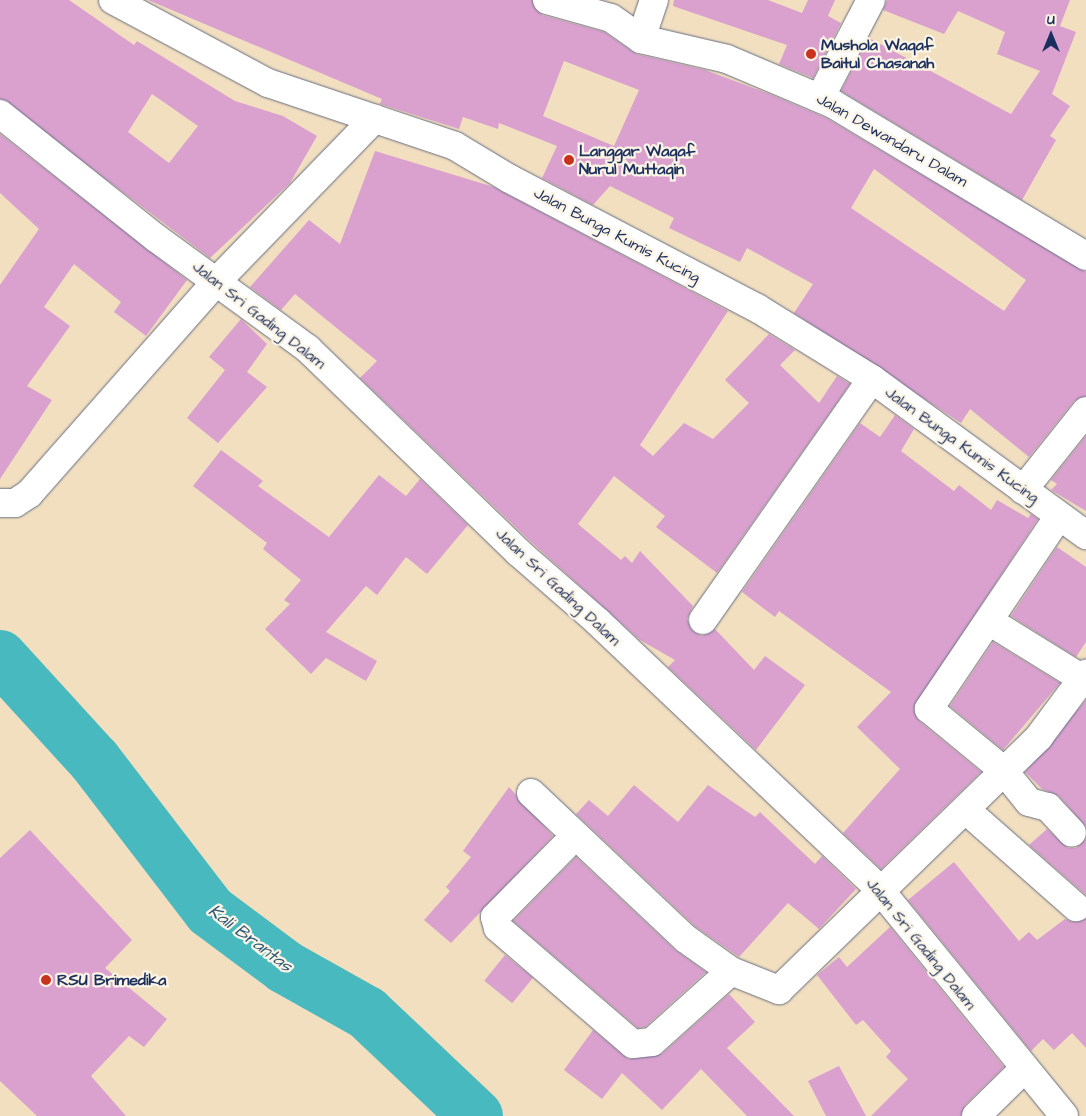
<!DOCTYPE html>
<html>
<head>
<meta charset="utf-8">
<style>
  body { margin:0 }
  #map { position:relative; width:1086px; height:1116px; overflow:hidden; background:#f2dfc0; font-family:"Architects Daughter",sans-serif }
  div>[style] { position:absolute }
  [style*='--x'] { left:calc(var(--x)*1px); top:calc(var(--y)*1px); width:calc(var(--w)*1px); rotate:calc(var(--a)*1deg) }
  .river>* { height:54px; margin:-27px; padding:0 27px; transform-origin:27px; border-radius:27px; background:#49b9c0 }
  .building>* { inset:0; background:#daa1cf; transform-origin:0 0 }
  .roads { filter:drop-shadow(0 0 1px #666d80) drop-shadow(0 0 1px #666d80) }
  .street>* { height:28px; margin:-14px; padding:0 14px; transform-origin:14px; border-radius:14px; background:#fff }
  .dots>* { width:14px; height:14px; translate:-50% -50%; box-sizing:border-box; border:2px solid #fcf5e5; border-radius:50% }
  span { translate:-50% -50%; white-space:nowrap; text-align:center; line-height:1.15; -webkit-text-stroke:4.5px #fcf5e5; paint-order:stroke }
  .poi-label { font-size:16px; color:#1b2f5e; font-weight:700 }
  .left { translate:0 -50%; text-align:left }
  .street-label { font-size:16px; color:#1b2f5e }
  .water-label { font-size:18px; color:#29587b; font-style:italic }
  .north { position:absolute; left:1026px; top:10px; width:50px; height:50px; -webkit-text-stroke:4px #fcf5e5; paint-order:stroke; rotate:0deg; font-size:14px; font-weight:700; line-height:20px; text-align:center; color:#1b2f5e }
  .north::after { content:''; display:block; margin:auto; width:18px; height:22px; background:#1b2f5e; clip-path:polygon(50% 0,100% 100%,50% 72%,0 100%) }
</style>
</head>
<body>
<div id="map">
  <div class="river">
    <div style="--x:0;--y:657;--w:141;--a:47.6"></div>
    <div style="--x:95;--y:761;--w:189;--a:52.5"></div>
    <div style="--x:210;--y:911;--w:94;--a:36.7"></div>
    <div style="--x:285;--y:967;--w:94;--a:29.3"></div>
    <div style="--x:367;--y:1013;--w:150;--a:43.4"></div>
  </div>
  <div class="building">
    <div style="clip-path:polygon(evenodd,0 0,69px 0,134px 45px,137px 41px,235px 101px,283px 116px,317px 136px,290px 183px,210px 258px,0 99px,0 0,152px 94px,198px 126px,169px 163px,128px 132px,152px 94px)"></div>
    <div style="clip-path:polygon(evenodd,148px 0,532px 0,542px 15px,604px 32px,636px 54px,705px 70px,767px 93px,826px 118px,1086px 272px,1086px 396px,1074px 401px,1029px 457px,970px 409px,961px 423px,794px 313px,813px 284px,747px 248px,740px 262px,669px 228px,674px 218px,610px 186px,593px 205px,542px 178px,557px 146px,499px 123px,498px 129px,463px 117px,459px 129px,380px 104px,382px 99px,148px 0,564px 61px,639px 90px,614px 146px,543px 116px,564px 61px,148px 0,874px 169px,1026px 280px,1004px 311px,851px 208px,874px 169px)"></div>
    <div style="clip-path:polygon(674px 0,768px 0,802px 13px,808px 0,835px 0,828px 16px,841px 23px,813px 78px,779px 64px,787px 45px,673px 6px)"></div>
    <div style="clip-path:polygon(887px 0,1070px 0,1060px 26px,1076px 32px,1052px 94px,1070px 106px,1050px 136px,1056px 140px,1022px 200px,841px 91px,869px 38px,1011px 114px,1040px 71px,997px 54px,1005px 32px,958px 11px,944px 34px,883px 10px)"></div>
    <div style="clip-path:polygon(0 134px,187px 280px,146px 336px,114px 312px,121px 302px,74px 264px,44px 307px,70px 326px,27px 386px,52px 400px,0 479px,0 285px,39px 229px,0 193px)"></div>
    <div style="clip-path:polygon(375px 151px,494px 187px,728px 311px,640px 445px,653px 456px,684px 423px,713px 439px,749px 403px,725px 380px,769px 334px,795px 350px,780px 365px,819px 403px,837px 376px,850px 384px,717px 573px,656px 527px,665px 516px,614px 476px,578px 524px,621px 560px,625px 556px,632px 563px,640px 551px,693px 606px,687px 619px,694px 632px,702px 636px,715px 629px,754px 670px,765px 656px,805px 685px,756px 750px,668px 667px,675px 660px,640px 640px,529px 540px,360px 378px,377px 361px,295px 294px,281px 310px,250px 287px,309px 220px,340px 244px)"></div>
    <div style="clip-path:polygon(241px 319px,267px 344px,247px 372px,267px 387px,218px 443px,187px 418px,225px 370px,209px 357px)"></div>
    <div style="clip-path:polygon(895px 415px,914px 429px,901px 451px,954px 491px,959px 485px,991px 510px,997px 500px,1028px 518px,1031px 514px,1038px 519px,914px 707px,919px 721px,981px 772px,881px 869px,843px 833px,900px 769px,857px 727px,891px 692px,779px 611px,775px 617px,742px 592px,860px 423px,880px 437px)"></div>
    <div style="clip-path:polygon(1086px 436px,1086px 511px,1051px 490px,1057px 484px,1051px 480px)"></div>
    <div style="clip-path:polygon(221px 450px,263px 481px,258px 486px,329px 537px,379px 475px,406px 496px,420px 479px,468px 525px,427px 574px,406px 557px,377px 595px,366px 586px,326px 632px,377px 661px,366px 681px,326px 658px,311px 674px,265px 629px,290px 604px,284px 600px,301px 580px,263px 549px,267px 543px,193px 486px)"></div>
    <div style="clip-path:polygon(1057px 547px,1086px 567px,1086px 642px,1076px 657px,1011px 616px)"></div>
    <div style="clip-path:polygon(993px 642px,1060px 683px,1003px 750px,950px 706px)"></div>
    <div style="clip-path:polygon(1086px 700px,1086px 827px,1059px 796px,1042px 789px,1025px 772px)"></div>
    <div style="clip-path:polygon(634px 785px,678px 822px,708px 785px,755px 817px,760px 812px,815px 864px,822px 856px,856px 889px,819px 929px,788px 903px,739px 957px,696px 927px,576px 814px,589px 800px,608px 816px)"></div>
    <div style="clip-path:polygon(509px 787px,553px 836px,451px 943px,424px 920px,450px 891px,446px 887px,471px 857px,463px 851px)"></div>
    <div style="clip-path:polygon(1047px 829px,1068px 848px,1076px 848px,1086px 839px,1086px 895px,1029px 845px)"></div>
    <div style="clip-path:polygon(30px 830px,132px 940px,105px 968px,167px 1019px,144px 1047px,129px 1036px,91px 1076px,126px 1116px,37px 1116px,0 1081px,0 858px)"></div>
    <div style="clip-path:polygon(576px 857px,675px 950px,706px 972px,645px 1027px,638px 1028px,513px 921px)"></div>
    <div style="clip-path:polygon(954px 862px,1019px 941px,1029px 932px,1037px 940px,1065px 919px,1073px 922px,1086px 919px,1086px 1048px,1072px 1033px,1054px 1050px,1043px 1039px,1031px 1051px,908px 900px)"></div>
    <div style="clip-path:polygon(890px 927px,1004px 1067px,965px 1105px,961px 1116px,871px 1116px,908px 1079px,886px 1057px,891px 1051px,863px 1020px,856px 1025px,817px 975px,839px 957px,847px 967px)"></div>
    <div style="left:505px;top:955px;width:36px;height:33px;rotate:39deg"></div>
    <div style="clip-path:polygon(729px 994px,755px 1022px,727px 1048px,794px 1116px,747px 1116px,701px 1069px,662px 1110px,622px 1073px,602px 1099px,564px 1070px,593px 1030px,628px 1059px,662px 1054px)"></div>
    <div style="clip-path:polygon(839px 1066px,866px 1116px,826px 1116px,808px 1081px)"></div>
  </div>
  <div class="roads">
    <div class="street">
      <div style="--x:113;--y:0;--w:176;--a:28.2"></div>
      <div style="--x:268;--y:83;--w:197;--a:18.6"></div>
      <div style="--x:455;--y:146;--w:64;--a:31"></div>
      <div style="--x:510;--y:179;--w:279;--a:27.6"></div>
      <div style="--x:757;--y:308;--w:135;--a:31.7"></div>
      <div style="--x:872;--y:379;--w:265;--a:36.1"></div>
      <div style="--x:547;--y:0;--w:66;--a:15.7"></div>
      <div style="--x:611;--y:18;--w:37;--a:35"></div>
      <div style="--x:641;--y:39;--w:88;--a:13.1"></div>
      <div style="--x:727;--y:59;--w:115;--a:23"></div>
      <div style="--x:833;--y:104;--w:295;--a:31"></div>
      <div style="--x:641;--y:39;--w:41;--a:-71.6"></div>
      <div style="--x:820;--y:98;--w:110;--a:-62.5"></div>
      <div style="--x:0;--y:114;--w:199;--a:38.5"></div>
      <div style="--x:156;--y:238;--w:188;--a:36.1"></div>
      <div style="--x:308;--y:349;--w:292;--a:44"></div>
      <div style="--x:518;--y:552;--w:105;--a:41.1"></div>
      <div style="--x:597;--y:621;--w:390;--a:43.5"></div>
      <div style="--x:880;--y:890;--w:291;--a:50.8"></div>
      <div style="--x:1023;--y:490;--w:101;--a:-51.4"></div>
      <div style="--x:0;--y:503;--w:15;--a:0"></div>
      <div style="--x:15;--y:503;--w:17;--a:-33"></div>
      <div style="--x:29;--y:494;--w:284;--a:-48.6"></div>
      <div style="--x:217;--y:281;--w:226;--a:-45.9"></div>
      <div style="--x:1059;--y:516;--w:233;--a:124"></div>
      <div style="--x:929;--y:709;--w:96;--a:39.5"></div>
      <div style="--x:1003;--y:770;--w:41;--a:50.9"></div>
      <div style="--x:1029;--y:802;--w:20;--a:15"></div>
      <div style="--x:1048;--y:807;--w:35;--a:47"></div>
      <div style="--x:703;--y:620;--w:294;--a:-55"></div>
      <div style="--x:989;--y:621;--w:110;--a:31.7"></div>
      <div style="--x:531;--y:793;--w:213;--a:43.3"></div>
      <div style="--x:686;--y:939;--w:55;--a:35.4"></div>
      <div style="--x:731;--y:971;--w:52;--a:21.6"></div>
      <div style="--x:779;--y:990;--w:363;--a:-44.2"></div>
      <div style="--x:1039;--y:737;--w:79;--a:-53.3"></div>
      <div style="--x:966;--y:810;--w:147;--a:41.4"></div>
      <div style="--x:575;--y:836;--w:114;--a:134.6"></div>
      <div style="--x:495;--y:917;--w:11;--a:75"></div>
      <div style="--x:498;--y:928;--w:178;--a:40.7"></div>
      <div style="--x:633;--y:1044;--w:19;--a:-6"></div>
      <div style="--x:652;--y:1042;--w:106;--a:-41.9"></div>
      <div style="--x:976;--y:1116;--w:66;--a:-44.4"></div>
    </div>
  </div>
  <div class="dots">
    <div style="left:811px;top:54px;background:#c8321e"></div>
    <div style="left:569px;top:160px;background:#c8321e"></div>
    <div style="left:46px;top:980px;background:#c8321e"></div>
  </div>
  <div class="poi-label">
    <span class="left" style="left:821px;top:54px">Mushola Waqaf<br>Baitul Chasanah</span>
    <span class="left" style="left:579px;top:160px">Langgar Waqaf<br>Nurul Muttaqin</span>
    <span class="left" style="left:57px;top:980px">RSU Brimedika</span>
  </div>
  <div class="street-label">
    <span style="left:892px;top:140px;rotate:30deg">Jalan Dewandaru Dalam</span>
    <span style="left:617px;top:235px;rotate:28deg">Jalan Bunga Kumis Kucing</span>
    <span style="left:259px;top:315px;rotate:38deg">Jalan Sri Gading Dalam</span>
    <span style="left:962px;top:445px;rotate:36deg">Jalan Bunga Kumis Kucing</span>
    <span style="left:558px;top:587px;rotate:43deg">Jalan Sri Gading Dalam</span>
    <span style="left:921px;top:944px;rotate:51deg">Jalan Sri Gading Dalam</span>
  </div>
  <div class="water-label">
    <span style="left:250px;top:939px;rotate:37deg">Kali Brantas</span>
  </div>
  <div class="north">U</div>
</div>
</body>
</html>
